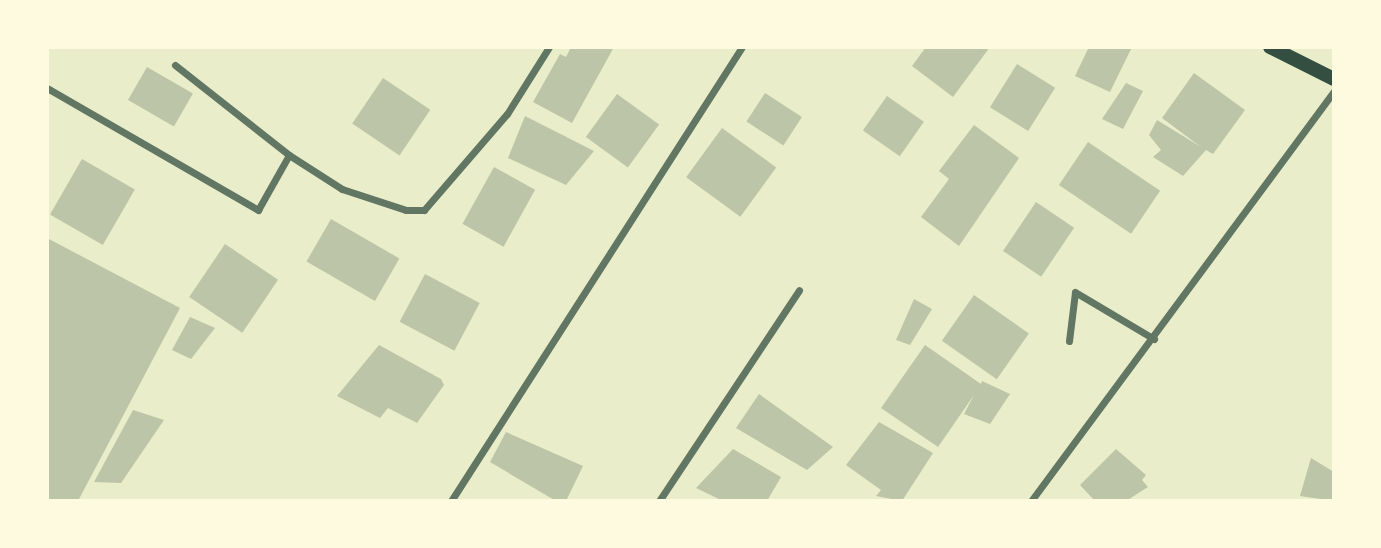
<!DOCTYPE html>
<html>
<head>
<meta charset="utf-8">
<style>
  body { margin:0 }
  #map { position:relative; width:1381px; height:548px; overflow:hidden; background:#e9edc9; font-family:Signika,sans-serif }
  div>[style] { position:absolute }
  [style*='--x'] { left:calc(var(--x)*1px); top:calc(var(--y)*1px); width:calc(var(--w)*1px); rotate:calc(var(--a)*1deg) }
  .building>* { inset:0; background:#bcc5a7; transform-origin:0 0 }
  .minor>* { height:7px; margin:-3.5px; padding:0 3.5px; transform-origin:3.5px; border-radius:3.5px; background:#617663 }
  .secondary>* { height:14px; margin:-7px; padding:0 7px; transform-origin:7px; border-radius:7px; background:#344e41 }
  span { translate:-50% -50%; white-space:nowrap; text-align:center; line-height:1.15; -webkit-text-stroke:5px #fefae0; paint-order:stroke }
  .frame { position:absolute; inset:0; border:49px solid #fefae0; pointer-events:none }
</style>
</head>
<body>
<div id="map">
  <div class="building">
    <div style="clip-path:polygon(571px 47px,614px 47px,572px 123px,533px 102px,560px 54px,566px 57px)"></div>
    <div style="clip-path:polygon(926px 47px,990px 47px,953px 97px,912px 66px)"></div>
    <div style="clip-path:polygon(1089px 47px,1132px 47px,1110px 92px,1075px 76px)"></div>
    <div style="left:1017px;top:64px;width:45px;height:51px;rotate:32deg"></div>
    <div style="left:147px;top:67px;width:53px;height:38px;rotate:30deg"></div>
    <div style="clip-path:polygon(1194px 73px,1245px 110px,1213px 154px,1206px 150px,1183px 176px,1153px 157px,1161px 150px,1149px 135px,1157px 120px,1201px 147px,1162px 118px)"></div>
    <div style="left:383px;top:78px;width:57px;height:55px;rotate:34deg"></div>
    <div style="clip-path:polygon(1126px 83px,1143px 91px,1123px 129px,1102px 119px)"></div>
    <div style="left:765px;top:93px;width:44px;height:34px;rotate:33deg"></div>
    <div style="left:617px;top:94px;width:52px;height:53px;rotate:36deg"></div>
    <div style="left:887px;top:96px;width:45px;height:42px;rotate:35deg"></div>
    <div style="clip-path:polygon(525px 116px,594px 151px,566px 185px,508px 158px)"></div>
    <div style="clip-path:polygon(974px 125px,1019px 158px,959px 246px,921px 217px,949px 179px,939px 171px)"></div>
    <div style="left:722px;top:128px;width:67px;height:61px;rotate:36deg"></div>
    <div style="left:1088px;top:142px;width:87px;height:52px;rotate:34deg"></div>
    <div style="left:82px;top:159px;width:61px;height:64px;rotate:30deg"></div>
    <div style="left:494px;top:167px;width:47px;height:65px;rotate:29deg"></div>
    <div style="left:1036px;top:202px;width:46px;height:59px;rotate:34deg"></div>
    <div style="left:331px;top:219px;width:79px;height:49px;rotate:30deg"></div>
    <div style="clip-path:polygon(47px 238px,180px 308px,78px 501px,47px 501px)"></div>
    <div style="left:225px;top:244px;width:64px;height:64px;rotate:34deg"></div>
    <div style="left:425px;top:274px;width:62px;height:54px;rotate:28deg"></div>
    <div style="left:974px;top:295px;width:67px;height:56px;rotate:35deg"></div>
    <div style="clip-path:polygon(914px 299px,932px 309px,910px 345px,896px 340px)"></div>
    <div style="clip-path:polygon(190px 317px,215px 328px,191px 359px,172px 350px)"></div>
    <div style="clip-path:polygon(379px 345px,441px 379px,444px 385px,417px 423px,388px 408px,380px 418px,337px 396px)"></div>
    <div style="clip-path:polygon(925px 345px,981px 384px,982px 381px,1010px 394px,990px 424px,964px 414px,974px 395px,938px 447px,881px 408px)"></div>
    <div style="clip-path:polygon(759px 394px,833px 447px,807px 470px,736px 428px)"></div>
    <div style="clip-path:polygon(133px 410px,164px 420px,121px 483px,94px 482px)"></div>
    <div style="clip-path:polygon(879px 422px,933px 453px,902px 501px,876px 496px,881px 490px,846px 465px)"></div>
    <div style="clip-path:polygon(506px 432px,583px 466px,566px 501px,556px 501px,490px 462px)"></div>
    <div style="clip-path:polygon(733px 449px,781px 477px,767px 501px,723px 501px,696px 488px)"></div>
    <div style="clip-path:polygon(1116px 449px,1146px 475px,1142px 480px,1148px 487px,1126px 501px,1095px 501px,1080px 485px)"></div>
    <div style="clip-path:polygon(1311px 458px,1334px 472px,1334px 501px,1300px 496px)"></div>
  </div>
  <div class="minor">
    <div style="--x:175;--y:65;--w:145;--a:38.3"></div>
    <div style="--x:47;--y:88;--w:244;--a:30"></div>
    <div style="--x:258;--y:210;--w:63;--a:-60.6"></div>
    <div style="--x:289;--y:155;--w:63;--a:32.7"></div>
    <div style="--x:342;--y:189;--w:67;--a:18.2"></div>
    <div style="--x:406;--y:210;--w:18;--a:0"></div>
    <div style="--x:424;--y:210;--w:127;--a:-49.2"></div>
    <div style="--x:507;--y:114;--w:79;--a:-57.9"></div>
    <div style="--x:1069;--y:341;--w:49;--a:-83"></div>
    <div style="--x:1075;--y:292;--w:92;--a:30.7"></div>
    <div style="--x:451;--y:501;--w:539;--a:-57.34"></div>
    <div style="--x:659;--y:501;--w:253;--a:-56.4"></div>
    <div style="--x:1031;--y:501;--w:510;--a:-53.53"></div>
  </div>
  <div class="secondary">
    <div style="--x:1270;--y:47;--w:72;--a:26.6"></div>
  </div>
  <div class="frame"></div>
</div>
</body>
</html>
